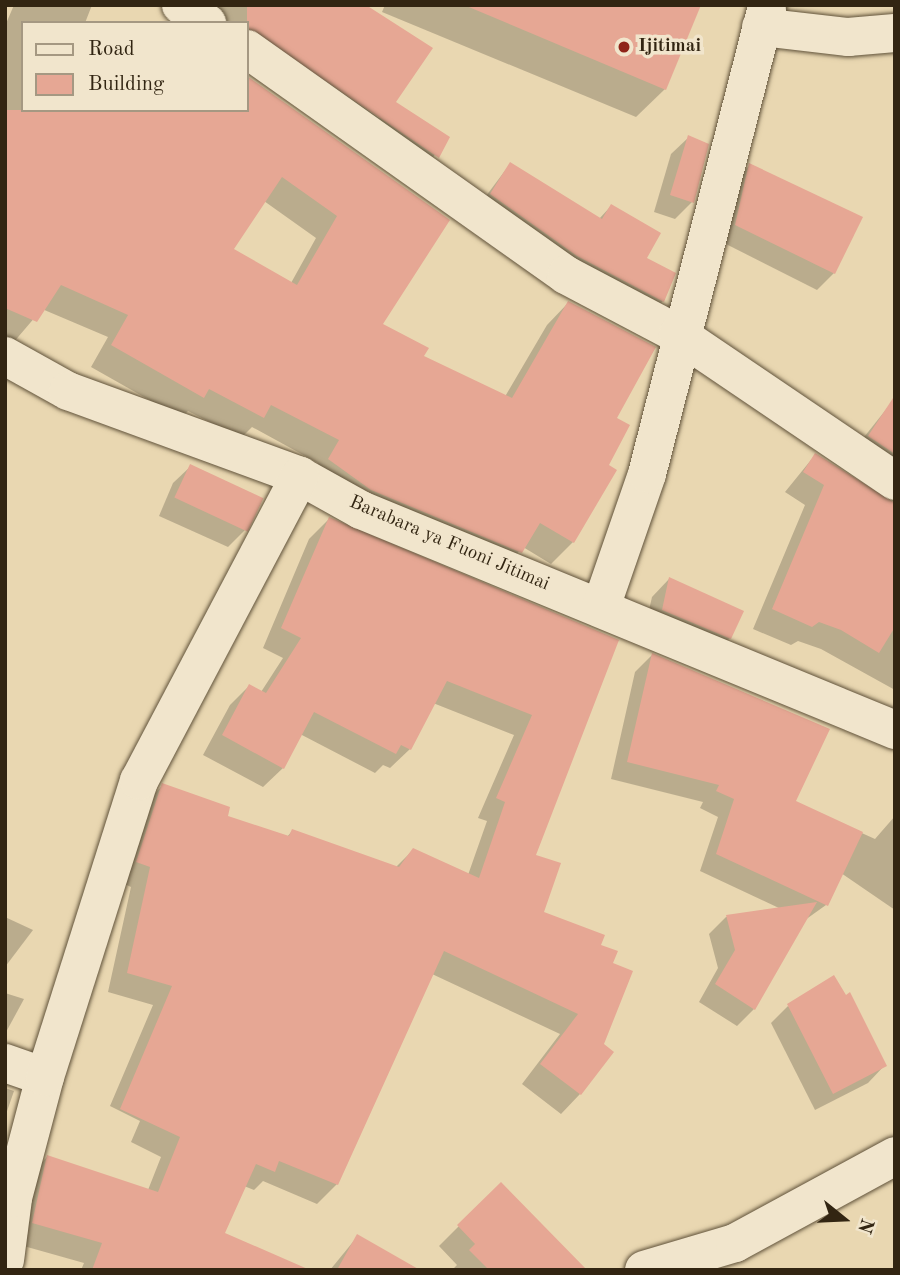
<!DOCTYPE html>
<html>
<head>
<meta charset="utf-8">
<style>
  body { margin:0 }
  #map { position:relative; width:900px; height:1275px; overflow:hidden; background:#e9d7b1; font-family:"Old Standard TT",serif }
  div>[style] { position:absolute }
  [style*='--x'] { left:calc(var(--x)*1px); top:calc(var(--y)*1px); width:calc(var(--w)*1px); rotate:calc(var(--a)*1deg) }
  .shadow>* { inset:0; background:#0003 }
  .building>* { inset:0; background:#e6a794; transform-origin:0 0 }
  .roads { filter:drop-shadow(0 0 2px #60523a) drop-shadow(0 0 2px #60523a) }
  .minor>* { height:38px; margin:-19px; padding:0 19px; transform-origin:19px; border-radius:19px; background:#f1e5cc }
  .dots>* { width:19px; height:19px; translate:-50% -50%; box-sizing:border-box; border:4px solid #f1e5cc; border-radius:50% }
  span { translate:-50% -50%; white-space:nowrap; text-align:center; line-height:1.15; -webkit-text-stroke:7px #f1e5cc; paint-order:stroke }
  .poi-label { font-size:19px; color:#322512; font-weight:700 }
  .left { translate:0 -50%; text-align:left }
  .street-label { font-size:19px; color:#322512 }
  .frame { position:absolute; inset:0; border:7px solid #322512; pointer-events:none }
  .legend { position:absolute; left:21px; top:21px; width:228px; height:91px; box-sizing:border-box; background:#f1e5cc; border:2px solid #a59882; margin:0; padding:9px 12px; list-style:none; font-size:21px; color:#322512 }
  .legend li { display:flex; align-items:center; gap:14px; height:35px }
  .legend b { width:35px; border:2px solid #a59882 }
  .north { position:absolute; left:809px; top:1184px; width:70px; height:70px; -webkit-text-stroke:5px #f1e5cc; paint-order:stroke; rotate:108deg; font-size:19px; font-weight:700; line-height:28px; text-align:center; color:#322512 }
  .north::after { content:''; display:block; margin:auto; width:24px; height:32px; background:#322512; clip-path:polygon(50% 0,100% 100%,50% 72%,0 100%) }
</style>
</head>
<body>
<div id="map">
  <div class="shadow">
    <div style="clip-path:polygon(evenodd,14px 5px,92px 5px,85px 23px,23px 23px,23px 110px,247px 110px,247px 78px,448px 220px,381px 324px,422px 357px,503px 400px,547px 325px,568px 303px,614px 418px,606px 466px,573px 542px,551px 564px,523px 547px,499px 573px,308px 481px,318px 463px,252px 427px,241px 438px,188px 411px,181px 418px,91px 367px,108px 337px,42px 309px,13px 343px,5px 339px,5px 26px,14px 5px,264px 201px,316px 238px,291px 283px,232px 250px,264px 201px)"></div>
    <div style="clip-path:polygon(evenodd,180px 5px,362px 5px,393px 102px,448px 138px,416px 179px,247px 59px,247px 23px,192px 23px,180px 5px,251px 28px,382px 115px,379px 118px,251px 28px)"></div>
    <div style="clip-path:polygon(385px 5px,699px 5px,665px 89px,636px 117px,382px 12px)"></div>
    <div style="clip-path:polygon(689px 137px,692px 202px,675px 219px,654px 212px,671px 154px)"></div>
    <div style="clip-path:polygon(510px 164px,599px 219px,611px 206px,663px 301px,646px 318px,474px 212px)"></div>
    <div style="clip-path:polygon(750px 165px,861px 218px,834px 273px,817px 290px,720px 241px,734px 181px)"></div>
    <div style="clip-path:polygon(888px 407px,895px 412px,895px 490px,849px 456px)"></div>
    <div style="clip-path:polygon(815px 455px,882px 501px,895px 502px,895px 690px,821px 649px,798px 641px,791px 645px,753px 629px,805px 505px,785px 492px)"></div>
    <div style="clip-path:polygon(191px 466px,245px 530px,228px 547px,159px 516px,173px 483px)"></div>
    <div style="clip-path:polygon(329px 519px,617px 641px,534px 856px,541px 913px,599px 946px,580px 1094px,561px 1114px,522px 1084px,560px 1034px,432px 974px,337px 1184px,317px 1204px,263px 1181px,254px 1190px,244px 1186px,223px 1233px,306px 1270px,81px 1270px,84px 1263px,13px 1243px,28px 1177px,47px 1157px,148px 1190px,161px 1157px,131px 1142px,140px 1121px,110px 1106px,153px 1005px,108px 992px,131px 887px,118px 881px,143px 805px,163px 785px,226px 817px,287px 837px,292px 831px,395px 868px,413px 850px,468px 875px,487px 821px,478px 818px,514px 735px,433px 703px,410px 749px,390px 768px,383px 765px,375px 773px,300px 734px,283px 768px,263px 787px,203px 755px,230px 705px,249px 686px,261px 692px,283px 658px,263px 648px,309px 539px)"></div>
    <div style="clip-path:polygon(669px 579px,730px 638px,712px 655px,645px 628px,652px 597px)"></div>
    <div style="clip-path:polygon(652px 655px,793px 802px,875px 839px,895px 816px,895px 910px,841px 873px,826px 905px,805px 920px,754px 1009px,737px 1026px,699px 1002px,718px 968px,709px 934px,726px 917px,781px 909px,700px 871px,718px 817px,700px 808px,703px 802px,611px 779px,635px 672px)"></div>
    <div style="clip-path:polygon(5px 917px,33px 930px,5px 967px)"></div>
    <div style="clip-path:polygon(5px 993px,24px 999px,5px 1034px)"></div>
    <div style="clip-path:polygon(788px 1006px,885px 1065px,868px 1083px,815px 1110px,771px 1023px)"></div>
    <div style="clip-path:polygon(5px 1088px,14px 1091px,5px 1117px)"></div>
    <div style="clip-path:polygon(501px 1184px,585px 1270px,452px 1270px,457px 1265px,439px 1246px)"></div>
    <div style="clip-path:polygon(357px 1237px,419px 1270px,330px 1270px)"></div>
  </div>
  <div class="building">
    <div style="clip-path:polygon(247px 5px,366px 5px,433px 48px,396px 102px,450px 137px,439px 158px,247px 28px)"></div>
    <div style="clip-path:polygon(464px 5px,701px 5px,666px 90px)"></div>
    <div style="clip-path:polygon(evenodd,247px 76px,450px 220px,383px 324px,429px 348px,424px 356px,512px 398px,568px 301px,656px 347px,617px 418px,630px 425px,609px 465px,617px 470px,574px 543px,540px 523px,522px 553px,371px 490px,328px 459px,339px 440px,271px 405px,264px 418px,209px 389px,204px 398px,111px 345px,128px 315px,61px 285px,37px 322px,5px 308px,5px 110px,247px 110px,247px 76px,282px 177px,337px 216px,297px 285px,234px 249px,282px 177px)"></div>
    <div style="clip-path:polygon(688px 135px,709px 144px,694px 203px,670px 195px)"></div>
    <div style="clip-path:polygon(510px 162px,602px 219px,611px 204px,661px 233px,647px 258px,676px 273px,664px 302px,577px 256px,490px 194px)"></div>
    <div style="clip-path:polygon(749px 163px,863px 217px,835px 274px,735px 225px)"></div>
    <div style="clip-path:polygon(895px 395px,895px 454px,868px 436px)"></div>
    <div style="clip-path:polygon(815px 453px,895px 503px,895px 627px,879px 653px,841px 630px,819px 622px,812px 627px,772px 609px,824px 485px,803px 472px)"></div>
    <div style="left:190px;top:464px;width:81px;height:37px;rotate:25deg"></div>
    <div style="clip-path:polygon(329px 517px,619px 640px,536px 855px,561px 863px,544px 912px,605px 935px,601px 945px,618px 951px,613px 963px,633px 971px,604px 1044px,614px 1052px,581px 1095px,540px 1064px,578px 1014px,444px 951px,338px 1185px,279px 1161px,275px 1172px,256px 1164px,225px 1233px,310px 1270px,92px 1270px,102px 1243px,32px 1223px,47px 1155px,158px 1192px,180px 1137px,120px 1109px,172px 986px,127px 973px,150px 867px,136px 862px,162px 783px,230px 807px,228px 816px,289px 836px,292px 829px,399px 867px,413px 848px,479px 878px,505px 802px,496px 798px,532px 715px,447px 681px,411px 750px,401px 745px,396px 754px,314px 712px,284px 769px,222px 735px,249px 684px,266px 693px,301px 638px,281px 628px)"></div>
    <div style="clip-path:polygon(669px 577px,744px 611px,731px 639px,662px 610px)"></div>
    <div style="clip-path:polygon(652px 653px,830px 729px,796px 801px,863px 832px,828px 906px,716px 854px,734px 799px,716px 791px,719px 785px,627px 762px)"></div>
    <div style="clip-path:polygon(817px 902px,755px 1010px,715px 984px,735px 950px,726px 915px)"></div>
    <div style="clip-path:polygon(834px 975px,846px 995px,850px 992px,887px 1066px,833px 1094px,787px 1004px)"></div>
    <div style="clip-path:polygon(501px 1182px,587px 1270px,489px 1270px,469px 1250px,475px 1244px,457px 1225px)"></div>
    <div style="clip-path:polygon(357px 1234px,420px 1270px,337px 1270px)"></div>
  </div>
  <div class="roads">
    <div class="minor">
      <div style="--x:181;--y:5;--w:32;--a:35"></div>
      <div style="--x:761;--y:27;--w:88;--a:6.6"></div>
      <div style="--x:848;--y:37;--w:47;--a:-4.9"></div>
      <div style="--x:247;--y:49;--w:391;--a:35.3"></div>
      <div style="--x:566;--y:275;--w:127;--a:27.8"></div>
      <div style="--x:678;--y:334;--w:262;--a:34.1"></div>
      <div style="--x:5;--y:356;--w:72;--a:29.1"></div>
      <div style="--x:68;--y:391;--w:247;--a:20.1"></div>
      <div style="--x:300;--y:476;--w:70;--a:29.1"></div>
      <div style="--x:361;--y:510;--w:578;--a:22.39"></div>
      <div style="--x:601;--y:607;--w:141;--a:-70.9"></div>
      <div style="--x:647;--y:474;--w:484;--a:-75.6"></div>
      <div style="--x:5;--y:1063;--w:42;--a:19.3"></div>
      <div style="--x:5;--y:1260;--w:63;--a:-82.6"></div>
      <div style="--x:13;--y:1198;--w:125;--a:-75.2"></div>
      <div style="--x:45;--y:1077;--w:311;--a:-72.4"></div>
      <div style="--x:139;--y:781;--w:345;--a:-62.2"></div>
      <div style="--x:644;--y:1270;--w:95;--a:-16.5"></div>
      <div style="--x:735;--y:1243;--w:182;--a:-28.5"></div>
    </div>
  </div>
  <div class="dots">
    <div style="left:624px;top:47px;background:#8f2418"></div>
  </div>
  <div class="poi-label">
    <span class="left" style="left:638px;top:47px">Ijitimai</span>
  </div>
  <div class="street-label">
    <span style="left:449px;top:544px;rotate:23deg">Barabara ya Fuoni Jitimai</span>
  </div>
  <div class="frame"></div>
  <ul class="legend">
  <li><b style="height:9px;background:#f1e5cc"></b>Road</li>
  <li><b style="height:19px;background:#e6a794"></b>Building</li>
  </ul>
  <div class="north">N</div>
</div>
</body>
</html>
